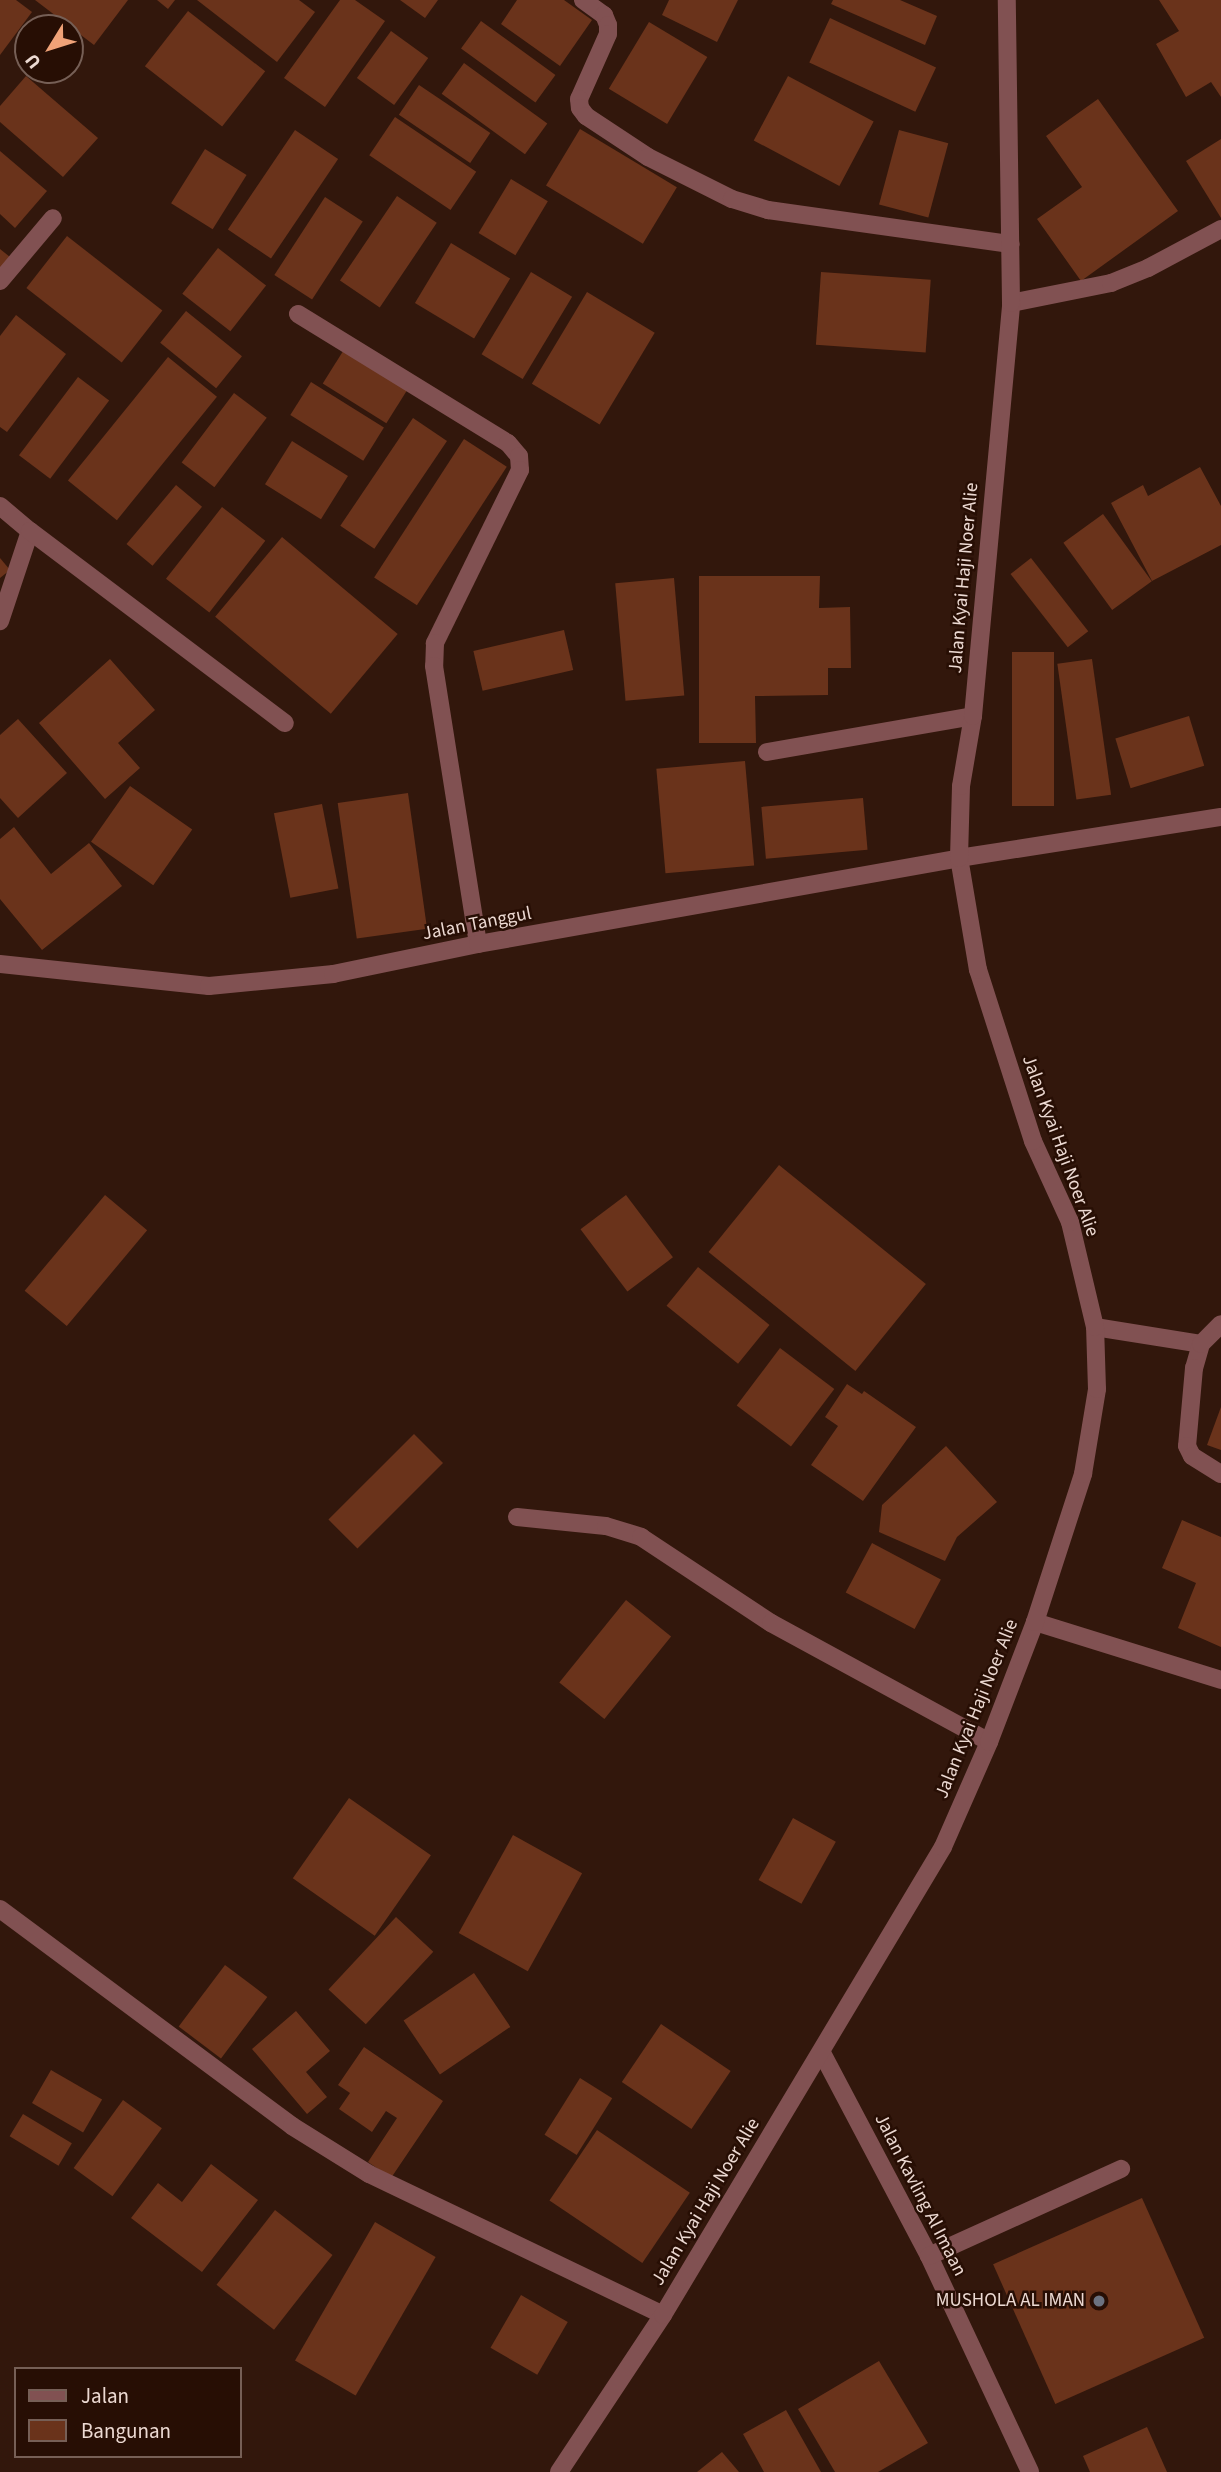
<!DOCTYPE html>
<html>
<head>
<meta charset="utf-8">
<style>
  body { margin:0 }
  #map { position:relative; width:1221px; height:2472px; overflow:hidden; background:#32170c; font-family:"Source Sans 3",sans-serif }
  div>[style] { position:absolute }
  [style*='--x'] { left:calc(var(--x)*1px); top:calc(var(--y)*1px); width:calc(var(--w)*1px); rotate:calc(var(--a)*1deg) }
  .building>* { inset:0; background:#6a331b; transform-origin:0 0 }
  .service>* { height:18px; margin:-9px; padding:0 9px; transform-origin:9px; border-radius:9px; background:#815152 }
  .minor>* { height:18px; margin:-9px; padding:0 9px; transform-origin:9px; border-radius:9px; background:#815152 }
  .tertiary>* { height:18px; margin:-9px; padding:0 9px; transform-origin:9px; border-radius:9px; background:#815152 }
  .dots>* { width:19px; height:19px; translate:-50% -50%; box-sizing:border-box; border:4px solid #270e04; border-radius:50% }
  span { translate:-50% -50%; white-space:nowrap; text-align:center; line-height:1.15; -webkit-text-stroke:5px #270e04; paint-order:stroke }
  .street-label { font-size:19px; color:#ecd9d2 }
  .poi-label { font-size:19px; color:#ecd9d2 }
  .right { translate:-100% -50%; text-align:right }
  .legend { position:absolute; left:14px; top:2367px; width:228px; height:91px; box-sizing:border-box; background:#270e04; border:2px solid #765f56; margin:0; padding:9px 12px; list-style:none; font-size:21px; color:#ecd9d2 }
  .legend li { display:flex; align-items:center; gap:14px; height:35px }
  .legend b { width:35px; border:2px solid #765f56 }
  .north { position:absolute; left:14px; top:14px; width:70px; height:70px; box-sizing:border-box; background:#270e04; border:2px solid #765f56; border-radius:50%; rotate:232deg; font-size:19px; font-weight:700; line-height:28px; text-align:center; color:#ecd9d2 }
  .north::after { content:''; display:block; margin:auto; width:24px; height:32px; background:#f0a278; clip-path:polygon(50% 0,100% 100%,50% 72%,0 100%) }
</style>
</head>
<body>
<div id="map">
  <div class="building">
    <div style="clip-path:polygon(0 0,16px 0,32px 12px,0 55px)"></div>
    <div style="clip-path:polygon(35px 0,128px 0,94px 45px)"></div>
    <div style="clip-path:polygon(157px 0,175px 0,168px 9px)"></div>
    <div style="clip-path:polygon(197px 0,299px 0,315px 12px,277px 62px)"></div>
    <div style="clip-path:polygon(340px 0,355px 0,385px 21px,325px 107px,284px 78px)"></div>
    <div style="clip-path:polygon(400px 0,438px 0,425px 18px)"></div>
    <div style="clip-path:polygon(517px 0,564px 0,592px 20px,560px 66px,501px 24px)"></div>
    <div style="clip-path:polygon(669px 0,738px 0,717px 42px,662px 15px)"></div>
    <div style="clip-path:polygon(833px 0,900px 0,937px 16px,925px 45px,831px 4px)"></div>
    <div style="clip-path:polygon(1159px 0,1221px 0,1221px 97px,1211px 82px,1186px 97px,1156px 44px,1179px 31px)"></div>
    <div style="left:188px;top:11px;width:98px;height:70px;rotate:38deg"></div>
    <div style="left:830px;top:18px;width:117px;height:49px;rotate:25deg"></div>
    <div style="left:481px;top:21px;width:92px;height:34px;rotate:36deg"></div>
    <div style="left:649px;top:22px;width:68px;height:78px;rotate:31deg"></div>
    <div style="left:391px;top:31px;width:46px;height:58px;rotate:36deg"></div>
    <div style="left:464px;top:63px;width:103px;height:38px;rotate:36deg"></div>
    <div style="clip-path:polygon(26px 76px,98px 138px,63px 177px,0 122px,0 106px)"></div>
    <div style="left:788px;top:76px;width:97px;height:73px;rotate:28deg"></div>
    <div style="left:419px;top:85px;width:86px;height:36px;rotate:34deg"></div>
    <div style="clip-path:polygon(1098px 99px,1178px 211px,1081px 281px,1037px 219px,1082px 187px,1046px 136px)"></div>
    <div style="left:395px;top:117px;width:98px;height:46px;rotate:34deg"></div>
    <div style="left:580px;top:129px;width:113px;height:66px;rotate:31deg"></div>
    <div style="left:295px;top:130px;width:52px;height:120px;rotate:34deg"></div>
    <div style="left:899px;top:130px;width:51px;height:77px;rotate:15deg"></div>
    <div style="clip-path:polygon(1221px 139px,1221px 218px,1186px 161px)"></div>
    <div style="left:205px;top:149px;width:49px;height:64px;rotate:32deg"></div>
    <div style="clip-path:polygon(0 151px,47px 191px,15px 228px,0 214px)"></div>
    <div style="left:511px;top:179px;width:43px;height:63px;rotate:31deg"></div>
    <div style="left:397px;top:196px;width:48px;height:102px;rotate:34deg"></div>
    <div style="left:325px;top:197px;width:45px;height:93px;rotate:33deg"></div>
    <div style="left:67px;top:236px;width:121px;height:66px;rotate:38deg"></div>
    <div style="left:451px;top:243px;width:69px;height:70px;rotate:31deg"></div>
    <div style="left:218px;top:248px;width:61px;height:58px;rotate:38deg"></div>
    <div style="clip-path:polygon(0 249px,10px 257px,0 269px)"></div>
    <div style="left:531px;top:272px;width:48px;height:96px;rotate:31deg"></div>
    <div style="left:821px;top:272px;width:110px;height:73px;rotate:4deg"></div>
    <div style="left:587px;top:292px;width:79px;height:107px;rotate:31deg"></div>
    <div style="left:186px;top:311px;width:72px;height:41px;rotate:39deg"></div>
    <div style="clip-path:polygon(16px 315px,66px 354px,7px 432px,0 427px,0 336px)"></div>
    <div style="left:345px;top:348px;width:75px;height:42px;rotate:32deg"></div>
    <div style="left:168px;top:357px;width:63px;height:159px;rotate:39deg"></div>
    <div style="left:78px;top:377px;width:39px;height:98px;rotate:37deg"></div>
    <div style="left:311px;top:382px;width:86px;height:39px;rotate:32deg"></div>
    <div style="left:234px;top:393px;width:41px;height:87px;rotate:37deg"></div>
    <div style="left:413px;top:418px;width:41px;height:130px;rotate:34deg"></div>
    <div style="left:464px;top:439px;width:51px;height:165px;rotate:33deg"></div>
    <div style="left:292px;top:441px;width:66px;height:51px;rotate:32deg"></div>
    <div style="clip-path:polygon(1200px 467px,1221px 506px,1221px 545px,1152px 581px,1111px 503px,1143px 485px,1148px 496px)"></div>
    <div style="left:176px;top:485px;width:34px;height:77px;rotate:40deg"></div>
    <div style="left:222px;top:507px;width:55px;height:91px;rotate:38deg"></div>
    <div style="left:1103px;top:514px;width:83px;height:49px;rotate:54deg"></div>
    <div style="left:282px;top:537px;width:151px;height:104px;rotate:40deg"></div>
    <div style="clip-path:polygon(0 558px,10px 570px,0 578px)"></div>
    <div style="left:1031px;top:558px;width:93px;height:26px;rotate:52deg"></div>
    <div style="clip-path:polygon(699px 576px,820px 576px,819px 608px,850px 607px,851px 668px,828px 668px,828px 695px,755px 696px,756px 743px,699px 743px)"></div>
    <div style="left:674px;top:578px;width:118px;height:59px;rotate:85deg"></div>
    <div style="left:564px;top:630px;width:41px;height:93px;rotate:77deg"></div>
    <div style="left:1012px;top:652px;width:42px;height:154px"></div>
    <div style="clip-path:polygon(110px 659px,155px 710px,118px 743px,140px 768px,105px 799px,39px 723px)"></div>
    <div style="left:1092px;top:659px;width:137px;height:35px;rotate:82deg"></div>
    <div style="left:1189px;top:716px;width:52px;height:77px;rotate:73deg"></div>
    <div style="clip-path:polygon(18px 719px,67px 773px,18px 818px,0 798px,0 735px)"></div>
    <div style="left:745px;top:761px;width:105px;height:89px;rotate:85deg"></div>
    <div style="left:130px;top:786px;width:76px;height:68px;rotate:35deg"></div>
    <div style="left:408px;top:793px;width:137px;height:71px;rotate:82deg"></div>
    <div style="left:863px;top:798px;width:52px;height:102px;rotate:85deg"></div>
    <div style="left:322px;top:804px;width:86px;height:49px;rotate:79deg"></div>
    <div style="clip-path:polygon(14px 827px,51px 874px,89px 843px,122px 886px,42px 950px,0 899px,0 839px)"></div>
    <div style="left:779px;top:1165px;width:189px;height:112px;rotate:39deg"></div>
    <div style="left:105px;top:1195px;width:55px;height:125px;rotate:40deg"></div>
    <div style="left:626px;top:1195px;width:78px;height:57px;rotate:53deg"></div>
    <div style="left:698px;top:1267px;width:92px;height:50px;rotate:39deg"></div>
    <div style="left:780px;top:1348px;width:68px;height:72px;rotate:37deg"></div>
    <div style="clip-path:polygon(847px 1384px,862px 1394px,864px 1391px,916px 1427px,863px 1501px,811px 1465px,838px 1426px,825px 1417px)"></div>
    <div style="clip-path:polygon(1221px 1407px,1221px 1450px,1207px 1445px)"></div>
    <div style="left:414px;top:1434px;width:41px;height:121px;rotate:45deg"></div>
    <div style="clip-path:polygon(946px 1446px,997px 1502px,957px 1537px,945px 1561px,879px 1532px,882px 1505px)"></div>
    <div style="clip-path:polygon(1182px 1520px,1221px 1537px,1221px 1647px,1178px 1628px,1196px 1583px,1162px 1568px)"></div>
    <div style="left:872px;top:1543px;width:78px;height:56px;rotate:28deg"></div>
    <div style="left:626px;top:1600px;width:58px;height:106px;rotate:39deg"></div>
    <div style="left:349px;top:1798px;width:100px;height:98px;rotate:35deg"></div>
    <div style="left:793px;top:1818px;width:49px;height:71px;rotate:29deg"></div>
    <div style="left:513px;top:1835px;width:79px;height:112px;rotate:29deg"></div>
    <div style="left:396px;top:1917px;width:51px;height:99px;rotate:43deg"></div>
    <div style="left:225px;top:1965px;width:53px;height:77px;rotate:37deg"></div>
    <div style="left:474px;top:1973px;width:65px;height:85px;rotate:56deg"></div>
    <div style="clip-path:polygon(296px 2011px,330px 2051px,306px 2072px,327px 2097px,307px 2114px,252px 2049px)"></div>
    <div style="left:661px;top:2024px;width:84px;height:70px;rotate:34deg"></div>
    <div style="clip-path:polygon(364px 2047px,443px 2101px,391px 2178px,368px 2162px,397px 2118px,386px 2111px,372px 2132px,339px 2109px,350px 2093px,338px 2085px)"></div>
    <div style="left:51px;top:2070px;width:59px;height:38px;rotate:30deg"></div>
    <div style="left:580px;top:2078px;width:38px;height:67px;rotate:32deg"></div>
    <div style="left:123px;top:2100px;width:48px;height:84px;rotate:36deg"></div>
    <div style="left:23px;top:2114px;width:57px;height:26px;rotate:31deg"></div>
    <div style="left:597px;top:2130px;width:112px;height:85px;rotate:34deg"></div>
    <div style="clip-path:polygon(211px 2164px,258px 2200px,202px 2272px,131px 2218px,158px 2183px,182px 2202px)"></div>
    <div style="left:1142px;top:2198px;width:153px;height:163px;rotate:66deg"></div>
    <div style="left:275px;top:2210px;width:73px;height:95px;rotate:38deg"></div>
    <div style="left:375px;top:2222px;width:70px;height:160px;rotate:30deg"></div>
    <div style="left:521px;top:2295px;width:54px;height:61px;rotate:30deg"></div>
    <div style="clip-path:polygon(879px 2361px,928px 2443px,878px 2472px,835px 2472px,798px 2409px)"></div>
    <div style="clip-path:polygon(786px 2410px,821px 2472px,764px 2472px,743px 2434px)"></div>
    <div style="clip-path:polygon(1147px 2427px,1167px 2472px,1090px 2472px,1083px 2456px)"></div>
    <div style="clip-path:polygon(722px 2452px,739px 2472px,697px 2472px)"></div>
  </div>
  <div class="service">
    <div style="--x:767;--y:752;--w:209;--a:-9.9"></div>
    <div style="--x:1095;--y:1327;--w:107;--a:9.1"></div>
    <div style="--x:1201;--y:1344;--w:25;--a:106"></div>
    <div style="--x:1194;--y:1368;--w:78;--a:95.1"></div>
    <div style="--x:1187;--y:1446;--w:11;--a:63"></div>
    <div style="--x:1192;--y:1456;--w:34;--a:32"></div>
    <div style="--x:1201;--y:1344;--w:28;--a:-45"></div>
  </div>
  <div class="minor">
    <div style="--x:583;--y:0;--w:26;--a:36"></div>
    <div style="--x:604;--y:15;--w:11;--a:68"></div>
    <div style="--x:608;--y:25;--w:9;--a:90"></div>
    <div style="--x:608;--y:34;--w:71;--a:114"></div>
    <div style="--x:579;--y:99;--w:9;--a:84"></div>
    <div style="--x:580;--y:108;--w:10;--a:53"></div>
    <div style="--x:586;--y:116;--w:74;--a:33.5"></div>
    <div style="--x:648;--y:157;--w:94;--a:26.6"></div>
    <div style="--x:732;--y:199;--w:38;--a:17"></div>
    <div style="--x:768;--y:210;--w:245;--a:8"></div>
    <div style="--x:0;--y:281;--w:82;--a:-49.9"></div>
    <div style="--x:1011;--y:303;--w:102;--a:-11.3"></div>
    <div style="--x:1111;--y:283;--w:40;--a:-22"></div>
    <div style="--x:1148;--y:268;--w:83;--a:-28.1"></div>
    <div style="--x:298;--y:314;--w:246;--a:31.6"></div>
    <div style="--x:508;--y:443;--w:17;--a:50"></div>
    <div style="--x:519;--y:456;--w:14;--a:86"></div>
    <div style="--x:520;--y:470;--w:193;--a:116.2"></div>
    <div style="--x:435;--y:643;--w:23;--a:92"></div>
    <div style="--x:434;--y:666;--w:281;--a:81"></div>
    <div style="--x:0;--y:506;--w:39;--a:40"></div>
    <div style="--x:30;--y:531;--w:95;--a:108.4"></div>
    <div style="--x:30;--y:531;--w:319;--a:37"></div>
    <div style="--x:0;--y:964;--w:210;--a:6"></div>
    <div style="--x:209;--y:986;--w:125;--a:-5.5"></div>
    <div style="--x:333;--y:974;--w:148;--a:-11.7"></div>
    <div style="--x:478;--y:944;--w:489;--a:-10.1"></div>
    <div style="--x:959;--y:858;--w:265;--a:-8.9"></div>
    <div style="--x:517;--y:1517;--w:89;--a:5.8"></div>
    <div style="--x:606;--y:1526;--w:37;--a:17"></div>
    <div style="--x:641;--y:1537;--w:156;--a:33.5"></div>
    <div style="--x:771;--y:1623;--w:248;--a:28.6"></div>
    <div style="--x:1035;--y:1622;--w:195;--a:17.3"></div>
    <div style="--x:0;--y:1909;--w:364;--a:36.6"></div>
    <div style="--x:292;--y:2126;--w:91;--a:31.9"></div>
    <div style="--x:369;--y:2174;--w:326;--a:25.6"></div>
    <div style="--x:822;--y:2053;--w:229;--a:62.2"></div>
    <div style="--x:929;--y:2256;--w:238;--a:64.9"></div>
    <div style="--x:929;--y:2256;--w:211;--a:-24.4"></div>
  </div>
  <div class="tertiary">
    <div style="--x:559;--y:2472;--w:188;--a:-56.5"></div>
    <div style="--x:663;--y:2315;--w:545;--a:-59.11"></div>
    <div style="--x:943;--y:1847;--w:115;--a:-66.3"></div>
    <div style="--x:989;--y:1742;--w:129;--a:-69"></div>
    <div style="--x:1035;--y:1622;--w:156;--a:-72"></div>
    <div style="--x:1083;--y:1474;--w:86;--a:-80.6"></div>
    <div style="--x:1097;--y:1389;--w:62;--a:-91.8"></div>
    <div style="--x:1095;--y:1327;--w:108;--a:-103.4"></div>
    <div style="--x:1070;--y:1222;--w:89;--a:-114.6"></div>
    <div style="--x:1033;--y:1141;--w:180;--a:-107.8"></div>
    <div style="--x:978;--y:970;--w:114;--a:-99.6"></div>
    <div style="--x:959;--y:858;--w:72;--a:-88.4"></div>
    <div style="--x:961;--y:786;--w:71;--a:-80.3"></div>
    <div style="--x:973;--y:716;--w:415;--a:-84.7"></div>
    <div style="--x:1011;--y:303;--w:303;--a:-90.8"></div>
  </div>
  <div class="dots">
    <div style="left:1099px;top:2301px;background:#6b7280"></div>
  </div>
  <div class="street-label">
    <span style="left:964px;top:578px;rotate:-85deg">Jalan Kyai Haji Noer Alie</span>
    <span style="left:477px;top:924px;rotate:-11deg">Jalan Tanggul</span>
    <span style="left:1060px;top:1146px;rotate:70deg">Jalan Kyai Haji Noer Alie</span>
    <span style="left:977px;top:1709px;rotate:-68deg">Jalan Kyai Haji Noer Alie</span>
    <span style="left:920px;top:2195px;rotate:63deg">Jalan Kavling Al Imaan</span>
    <span style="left:706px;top:2202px;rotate:-59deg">Jalan Kyai Haji Noer Alie</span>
  </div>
  <div class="poi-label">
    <span class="right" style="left:1085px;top:2301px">MUSHOLA AL IMAN</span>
  </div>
  <ul class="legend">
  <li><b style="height:9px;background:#815152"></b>Jalan</li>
  <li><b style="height:19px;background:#6a331b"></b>Bangunan</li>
  </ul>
  <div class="north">U</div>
</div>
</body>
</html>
